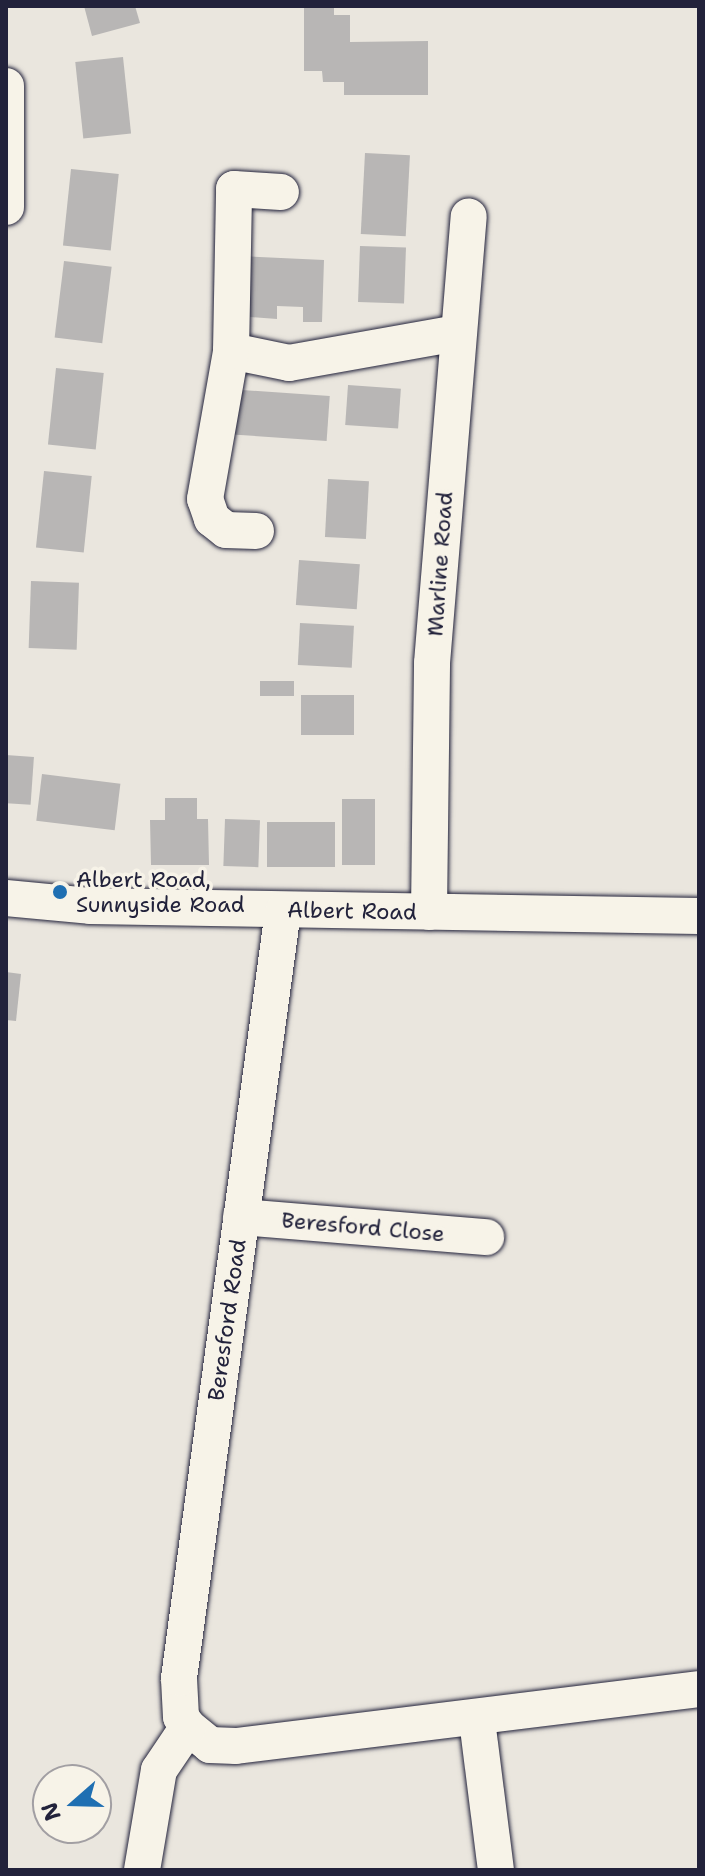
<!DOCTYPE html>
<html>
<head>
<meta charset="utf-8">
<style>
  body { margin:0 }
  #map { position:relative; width:705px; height:1876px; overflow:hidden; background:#eae6de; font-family:"Shantell Sans",sans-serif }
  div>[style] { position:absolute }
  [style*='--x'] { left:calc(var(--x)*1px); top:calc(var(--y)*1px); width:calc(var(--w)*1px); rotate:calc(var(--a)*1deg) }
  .building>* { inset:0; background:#b8b6b5; transform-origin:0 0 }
  .roads { filter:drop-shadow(0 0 2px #22223b) drop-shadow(0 0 2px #22223b) }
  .minor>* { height:36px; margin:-18px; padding:0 18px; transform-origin:18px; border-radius:18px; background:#f7f3e8 }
  .dots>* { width:22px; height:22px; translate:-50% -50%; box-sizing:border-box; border:4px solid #f7f3e8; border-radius:50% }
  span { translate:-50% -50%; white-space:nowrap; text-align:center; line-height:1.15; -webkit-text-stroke:7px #f7f3e8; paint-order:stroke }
  .street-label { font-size:22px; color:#22223b }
  .poi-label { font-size:22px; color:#22223b }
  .left { translate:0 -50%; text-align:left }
  .frame { position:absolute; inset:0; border:8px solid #22223b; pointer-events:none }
  .north { position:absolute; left:32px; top:1764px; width:80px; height:80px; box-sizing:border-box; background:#f7f3e8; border:2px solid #a29fa3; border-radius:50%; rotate:250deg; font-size:22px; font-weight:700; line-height:32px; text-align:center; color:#22223b }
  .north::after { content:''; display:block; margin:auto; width:28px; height:36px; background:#1f6fb2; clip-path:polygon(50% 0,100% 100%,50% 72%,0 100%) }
</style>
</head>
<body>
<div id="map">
  <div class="building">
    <div style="clip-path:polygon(84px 6px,135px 6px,140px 23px,92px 36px)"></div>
    <div style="clip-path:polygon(304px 6px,334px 6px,334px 15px,350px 15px,350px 42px,428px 41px,428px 95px,344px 95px,344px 82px,323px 82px,322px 71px,304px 71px)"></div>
    <div style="left:123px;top:57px;width:77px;height:48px;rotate:84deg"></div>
    <div style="left:365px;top:153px;width:45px;height:81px;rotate:3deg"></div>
    <div style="left:71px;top:169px;width:48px;height:77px;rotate:6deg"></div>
    <div style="left:360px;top:246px;width:46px;height:56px;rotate:2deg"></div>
    <div style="clip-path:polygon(240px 256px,324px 260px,322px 322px,303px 322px,303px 307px,277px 306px,277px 319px,250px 317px,250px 301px,238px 300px)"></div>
    <div style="left:64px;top:261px;width:48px;height:77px;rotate:7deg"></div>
    <div style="left:56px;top:368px;width:48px;height:77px;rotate:6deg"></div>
    <div style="left:348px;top:385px;width:53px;height:40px;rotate:4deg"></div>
    <div style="left:228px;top:389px;width:102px;height:45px;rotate:4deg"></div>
    <div style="left:44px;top:471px;width:48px;height:77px;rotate:6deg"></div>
    <div style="left:328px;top:479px;width:41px;height:58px;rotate:3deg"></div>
    <div style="left:299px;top:560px;width:61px;height:45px;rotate:4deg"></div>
    <div style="left:31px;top:581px;width:48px;height:67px;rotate:2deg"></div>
    <div style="left:300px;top:623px;width:54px;height:42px;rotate:3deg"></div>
    <div style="left:294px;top:681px;width:15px;height:34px;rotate:90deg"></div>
    <div style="left:301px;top:695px;width:53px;height:40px"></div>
    <div style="left:6px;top:755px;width:28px;height:48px;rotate:4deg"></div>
    <div style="left:42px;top:774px;width:79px;height:47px;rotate:7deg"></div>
    <div style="clip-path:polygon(165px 798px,197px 798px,197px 819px,208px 819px,209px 865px,151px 865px,150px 820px,165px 820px)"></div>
    <div style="left:342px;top:799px;width:33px;height:66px"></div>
    <div style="left:225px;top:819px;width:35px;height:47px;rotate:2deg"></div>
    <div style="left:267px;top:822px;width:68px;height:45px"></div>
    <div style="clip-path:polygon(6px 972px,21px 974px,16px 1021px,6px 1020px)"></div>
  </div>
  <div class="roads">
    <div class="minor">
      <div style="--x:6;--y:86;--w:121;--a:90"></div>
      <div style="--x:231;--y:351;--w:59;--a:11.7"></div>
      <div style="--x:289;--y:363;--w:171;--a:-10.1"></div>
      <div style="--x:256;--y:531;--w:30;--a:-178"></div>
      <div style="--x:226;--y:530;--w:18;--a:-142"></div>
      <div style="--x:212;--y:519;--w:21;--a:-109"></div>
      <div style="--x:205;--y:499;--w:150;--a:-80"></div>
      <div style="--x:231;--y:351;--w:162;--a:-88.9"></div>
      <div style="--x:234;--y:189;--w:47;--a:3.7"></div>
      <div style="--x:6;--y:898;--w:84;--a:5.4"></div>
      <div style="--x:90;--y:906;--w:609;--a:0.94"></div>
      <div style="--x:429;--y:912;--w:249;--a:-89.3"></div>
      <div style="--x:432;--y:663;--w:448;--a:-85.3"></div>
      <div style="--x:241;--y:1217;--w:246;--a:4.7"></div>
      <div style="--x:477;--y:1720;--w:151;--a:82.8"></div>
      <div style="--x:188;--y:1727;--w:28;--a:39"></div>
      <div style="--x:210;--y:1745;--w:26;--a:2"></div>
      <div style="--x:236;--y:1746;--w:466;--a:-7"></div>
      <div style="--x:142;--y:1870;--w:101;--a:-80.4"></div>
      <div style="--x:159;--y:1770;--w:52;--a:-56"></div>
      <div style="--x:188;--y:1727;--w:12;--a:-125"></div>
      <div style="--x:181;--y:1717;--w:39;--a:-93"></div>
      <div style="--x:179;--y:1678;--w:774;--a:-82.28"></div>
    </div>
  </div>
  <div class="dots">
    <div style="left:60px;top:892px;background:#1f6fb2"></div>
  </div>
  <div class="street-label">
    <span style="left:440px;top:564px;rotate:-86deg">Marline Road</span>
    <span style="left:352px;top:911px;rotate:1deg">Albert Road</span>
    <span style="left:363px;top:1227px;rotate:5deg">Beresford Close</span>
    <span style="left:227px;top:1320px;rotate:-82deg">Beresford Road</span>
  </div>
  <div class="poi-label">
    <span class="left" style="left:76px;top:892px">Albert Road,<br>Sunnyside Road</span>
  </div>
  <div class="frame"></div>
  <div class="north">N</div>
</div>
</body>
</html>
